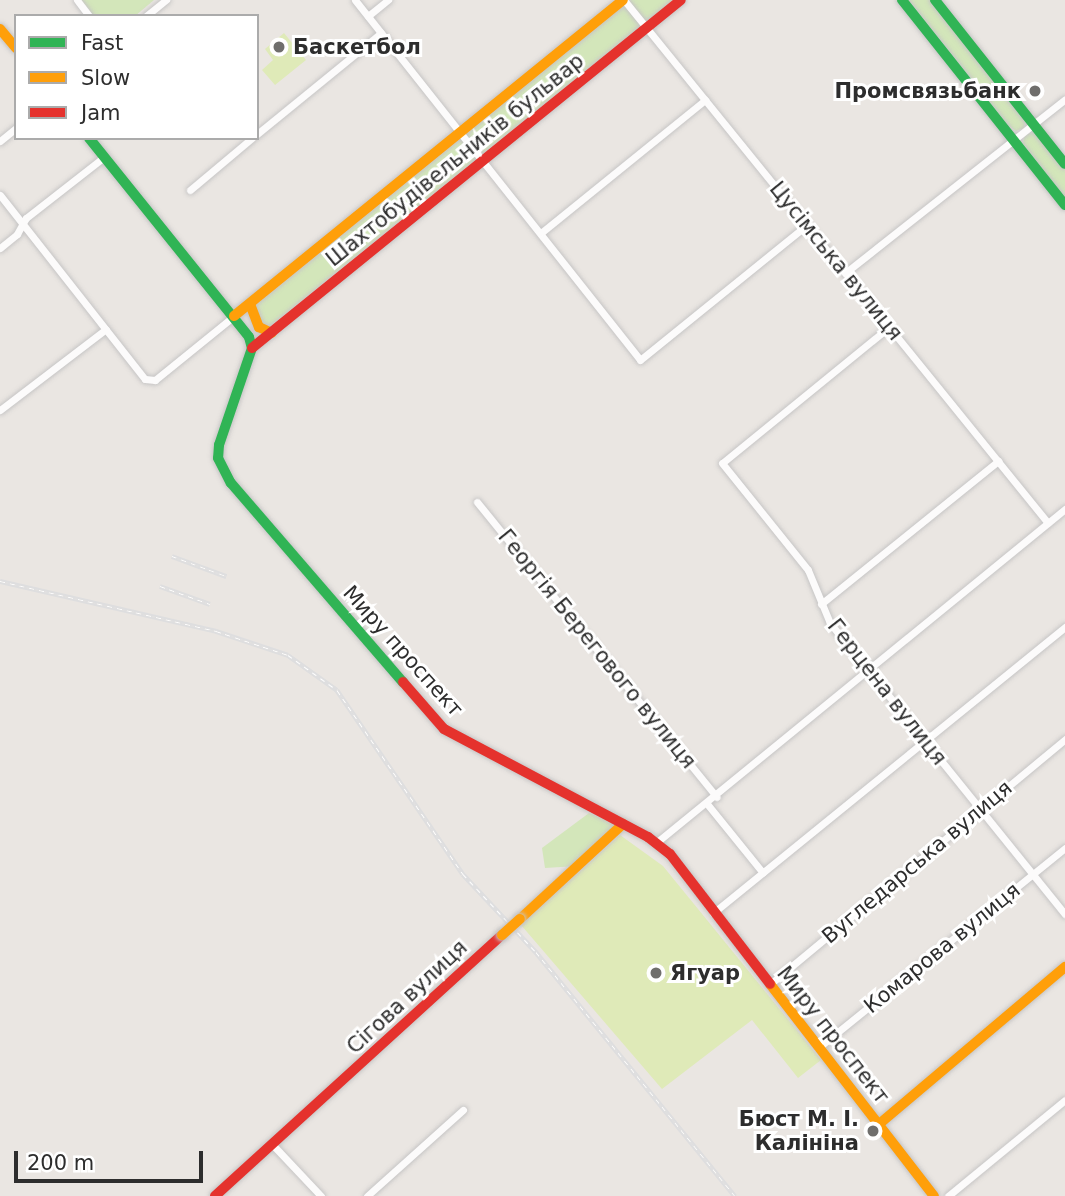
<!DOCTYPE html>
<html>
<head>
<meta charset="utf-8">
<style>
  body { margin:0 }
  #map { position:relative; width:1065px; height:1196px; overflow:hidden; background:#eae6e2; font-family:"DejaVu Sans",sans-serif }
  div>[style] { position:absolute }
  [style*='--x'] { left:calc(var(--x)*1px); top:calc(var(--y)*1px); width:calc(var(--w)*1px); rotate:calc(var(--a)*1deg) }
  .green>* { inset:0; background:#d3e6ba }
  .pitch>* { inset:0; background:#dfeab8 }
  .roads { filter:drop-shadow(0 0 2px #c6c5c5) drop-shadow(0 0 2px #c6c5c5) }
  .street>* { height:7px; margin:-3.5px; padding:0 3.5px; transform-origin:3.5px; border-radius:3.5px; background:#fcfbfb }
  .fast>* { height:10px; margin:-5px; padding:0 5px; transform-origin:5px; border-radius:5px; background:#30b455 }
  .slow>* { height:10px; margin:-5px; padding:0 5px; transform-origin:5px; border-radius:5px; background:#ff9f0a }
  .jam>* { height:10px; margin:-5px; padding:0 5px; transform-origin:5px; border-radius:5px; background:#e5322d }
  .rail>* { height:4.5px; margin-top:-2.25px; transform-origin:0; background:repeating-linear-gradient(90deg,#fff 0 5px,#dededf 0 10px); box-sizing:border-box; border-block:2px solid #dededf }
  .bridges { filter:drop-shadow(0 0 2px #c6c5c5) drop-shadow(0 0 2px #c6c5c5) }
  .slow-bridge>* { height:10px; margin:-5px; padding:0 5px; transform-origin:5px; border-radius:5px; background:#ff9f0a }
  .dots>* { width:19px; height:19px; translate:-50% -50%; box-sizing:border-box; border:4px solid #fff; border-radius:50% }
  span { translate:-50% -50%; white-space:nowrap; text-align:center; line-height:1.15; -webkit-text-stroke:6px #fff; paint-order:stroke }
  .poi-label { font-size:21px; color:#2d2d2d; font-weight:700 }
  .left { translate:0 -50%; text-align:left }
  .right { translate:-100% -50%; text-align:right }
  .street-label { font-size:21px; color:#2d2d2d }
  .legend { position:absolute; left:14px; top:14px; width:245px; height:126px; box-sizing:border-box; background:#fff; border:2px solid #ababab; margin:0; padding:9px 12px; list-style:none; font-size:21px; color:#2d2d2d }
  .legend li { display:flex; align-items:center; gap:14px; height:35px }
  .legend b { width:35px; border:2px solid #ababab }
  .scale { position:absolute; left:14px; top:1151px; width:189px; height:32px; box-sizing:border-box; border:4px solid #2d2d2d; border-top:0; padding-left:9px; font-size:21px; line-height:24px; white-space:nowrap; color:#2d2d2d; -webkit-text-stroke:5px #fff; paint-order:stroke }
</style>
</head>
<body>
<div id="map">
  <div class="green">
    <div style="clip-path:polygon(81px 0,154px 0,135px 16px,94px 16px)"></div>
    <div style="clip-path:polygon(631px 0,673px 0,270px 326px,264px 325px,255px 306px)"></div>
    <div style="clip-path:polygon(909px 0,932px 0,1025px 121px,1024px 128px,1016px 131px,1008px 125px)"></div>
    <div style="clip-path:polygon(1034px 133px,1065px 168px,1065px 198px,1023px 143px,1025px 134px)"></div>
    <div style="clip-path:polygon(589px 813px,614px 823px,615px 831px,577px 866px,545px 868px,542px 848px)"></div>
  </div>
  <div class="pitch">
    <div style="clip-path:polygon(284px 33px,306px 60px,275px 85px,262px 70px,273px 60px,265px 49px)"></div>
    <div style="clip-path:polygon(620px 835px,663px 866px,821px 1060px,798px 1078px,752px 1020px,662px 1089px,521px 925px)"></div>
  </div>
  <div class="roads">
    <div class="street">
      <div style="--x:77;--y:0;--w:20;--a:53"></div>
      <div style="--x:355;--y:0;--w:459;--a:51.6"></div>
      <div style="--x:640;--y:360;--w:215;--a:-39"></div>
      <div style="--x:624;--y:0;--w:673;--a:50.97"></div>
      <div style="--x:146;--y:16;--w:26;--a:-39"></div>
      <div style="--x:368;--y:16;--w:26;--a:-39"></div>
      <div style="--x:257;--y:134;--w:160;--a:-39.2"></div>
      <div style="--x:0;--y:141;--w:21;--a:-39"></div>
      <div style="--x:190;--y:190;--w:81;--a:-40"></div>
      <div style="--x:0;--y:195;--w:234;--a:51.8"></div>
      <div style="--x:145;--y:379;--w:10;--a:6"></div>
      <div style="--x:155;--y:380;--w:102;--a:-39"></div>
      <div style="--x:542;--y:232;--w:210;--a:-39"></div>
      <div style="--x:0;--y:248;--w:22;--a:-39"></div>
      <div style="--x:17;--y:234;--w:18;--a:-61"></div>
      <div style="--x:26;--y:218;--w:99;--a:-38"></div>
      <div style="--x:845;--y:273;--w:280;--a:-38.3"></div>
      <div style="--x:889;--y:327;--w:215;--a:140.8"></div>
      <div style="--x:722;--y:463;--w:137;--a:51.2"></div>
      <div style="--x:808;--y:570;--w:57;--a:67.5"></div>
      <div style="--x:830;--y:623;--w:374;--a:51.1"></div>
      <div style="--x:0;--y:410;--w:133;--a:-37.4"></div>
      <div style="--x:477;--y:502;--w:380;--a:50.9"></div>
      <div style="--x:821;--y:604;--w:228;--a:-38.9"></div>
      <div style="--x:708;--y:805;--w:87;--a:51"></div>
      <div style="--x:657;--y:842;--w:527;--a:-39.22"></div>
      <div style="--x:713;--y:913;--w:454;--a:-39.1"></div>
      <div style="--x:769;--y:985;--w:385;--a:-39.7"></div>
      <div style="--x:818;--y:1048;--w:318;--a:-39"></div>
      <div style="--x:271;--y:1143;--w:73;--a:46.7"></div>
      <div style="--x:367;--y:1196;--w:129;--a:-41.9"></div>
      <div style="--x:948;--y:1196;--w:151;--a:-39.4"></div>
    </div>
    <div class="fast">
      <div style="--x:902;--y:0;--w:262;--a:51.5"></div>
      <div style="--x:935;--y:0;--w:209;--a:51.6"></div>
      <div style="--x:89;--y:138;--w:255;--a:51.2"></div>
      <div style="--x:249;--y:337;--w:11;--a:75"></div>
      <div style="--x:252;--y:348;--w:102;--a:108.8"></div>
      <div style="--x:219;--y:445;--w:13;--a:94"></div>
      <div style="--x:218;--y:458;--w:28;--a:63"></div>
      <div style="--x:231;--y:483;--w:263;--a:49.2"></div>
    </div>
    <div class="slow">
      <div style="--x:0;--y:29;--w:25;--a:50"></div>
      <div style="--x:250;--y:304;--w:25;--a:69"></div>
      <div style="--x:259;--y:327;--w:14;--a:25"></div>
      <div style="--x:234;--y:316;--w:501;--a:-39.09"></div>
      <div style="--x:520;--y:919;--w:140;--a:-42.7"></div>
      <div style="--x:770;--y:984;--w:268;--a:52.3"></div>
      <div style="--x:878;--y:1125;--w:245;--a:-40.2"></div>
    </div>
    <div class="jam">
      <div style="--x:252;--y:348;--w:552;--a:-39.05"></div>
      <div style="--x:403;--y:682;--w:62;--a:48.9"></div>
      <div style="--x:444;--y:729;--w:231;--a:27.9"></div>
      <div style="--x:648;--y:837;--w:28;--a:38"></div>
      <div style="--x:670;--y:854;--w:164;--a:52.4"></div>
      <div style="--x:215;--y:1196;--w:388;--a:-42.3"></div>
    </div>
  </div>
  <div class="rail">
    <div style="--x:172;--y:556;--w:58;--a:20.3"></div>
    <div style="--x:0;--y:581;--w:222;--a:13"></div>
    <div style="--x:216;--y:631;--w:76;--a:18.4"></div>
    <div style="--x:288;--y:655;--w:60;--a:35.5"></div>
    <div style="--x:337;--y:690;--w:223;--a:55.6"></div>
    <div style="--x:463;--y:874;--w:107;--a:46.9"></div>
    <div style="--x:536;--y:952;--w:315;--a:50.8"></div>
    <div style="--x:160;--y:586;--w:53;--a:19.8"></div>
  </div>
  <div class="bridges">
    <div class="slow-bridge">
      <div style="--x:502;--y:935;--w:24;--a:-42"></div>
    </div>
  </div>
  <div class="dots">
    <div style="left:279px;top:47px;background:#6f6e6c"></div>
    <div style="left:1035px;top:91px;background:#6f6e6c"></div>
    <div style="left:656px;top:973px;background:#6f6e6c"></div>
    <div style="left:873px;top:1131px;background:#6f6e6c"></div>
  </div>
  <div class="poi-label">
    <span class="left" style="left:293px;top:47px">Баскетбол</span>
    <span class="right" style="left:1021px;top:91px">Промсвязьбанк</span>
    <span class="left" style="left:670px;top:973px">Ягуар</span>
    <span class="right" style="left:859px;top:1131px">Бюст М. І.<br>Калініна</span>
  </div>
  <div class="street-label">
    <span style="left:455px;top:160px;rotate:-39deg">Шахтобудівельників бульвар</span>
    <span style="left:836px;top:261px;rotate:51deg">Цусімська вулиця</span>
    <span style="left:597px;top:649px;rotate:51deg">Георгія Берегового вулиця</span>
    <span style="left:403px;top:651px;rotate:48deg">Миру проспект</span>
    <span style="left:887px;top:692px;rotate:52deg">Герцена вулиця</span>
    <span style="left:917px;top:862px;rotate:-40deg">Вугледарська вулиця</span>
    <span style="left:942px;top:948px;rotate:-39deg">Комарова вулиця</span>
    <span style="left:407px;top:997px;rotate:-43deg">Сігова вулиця</span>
    <span style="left:833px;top:1035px;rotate:52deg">Миру проспект</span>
  </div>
  <ul class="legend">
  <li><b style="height:9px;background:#30b455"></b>Fast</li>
  <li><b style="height:9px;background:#ff9f0a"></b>Slow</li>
  <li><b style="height:9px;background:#e5322d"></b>Jam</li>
  </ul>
  <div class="scale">200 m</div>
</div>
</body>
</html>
